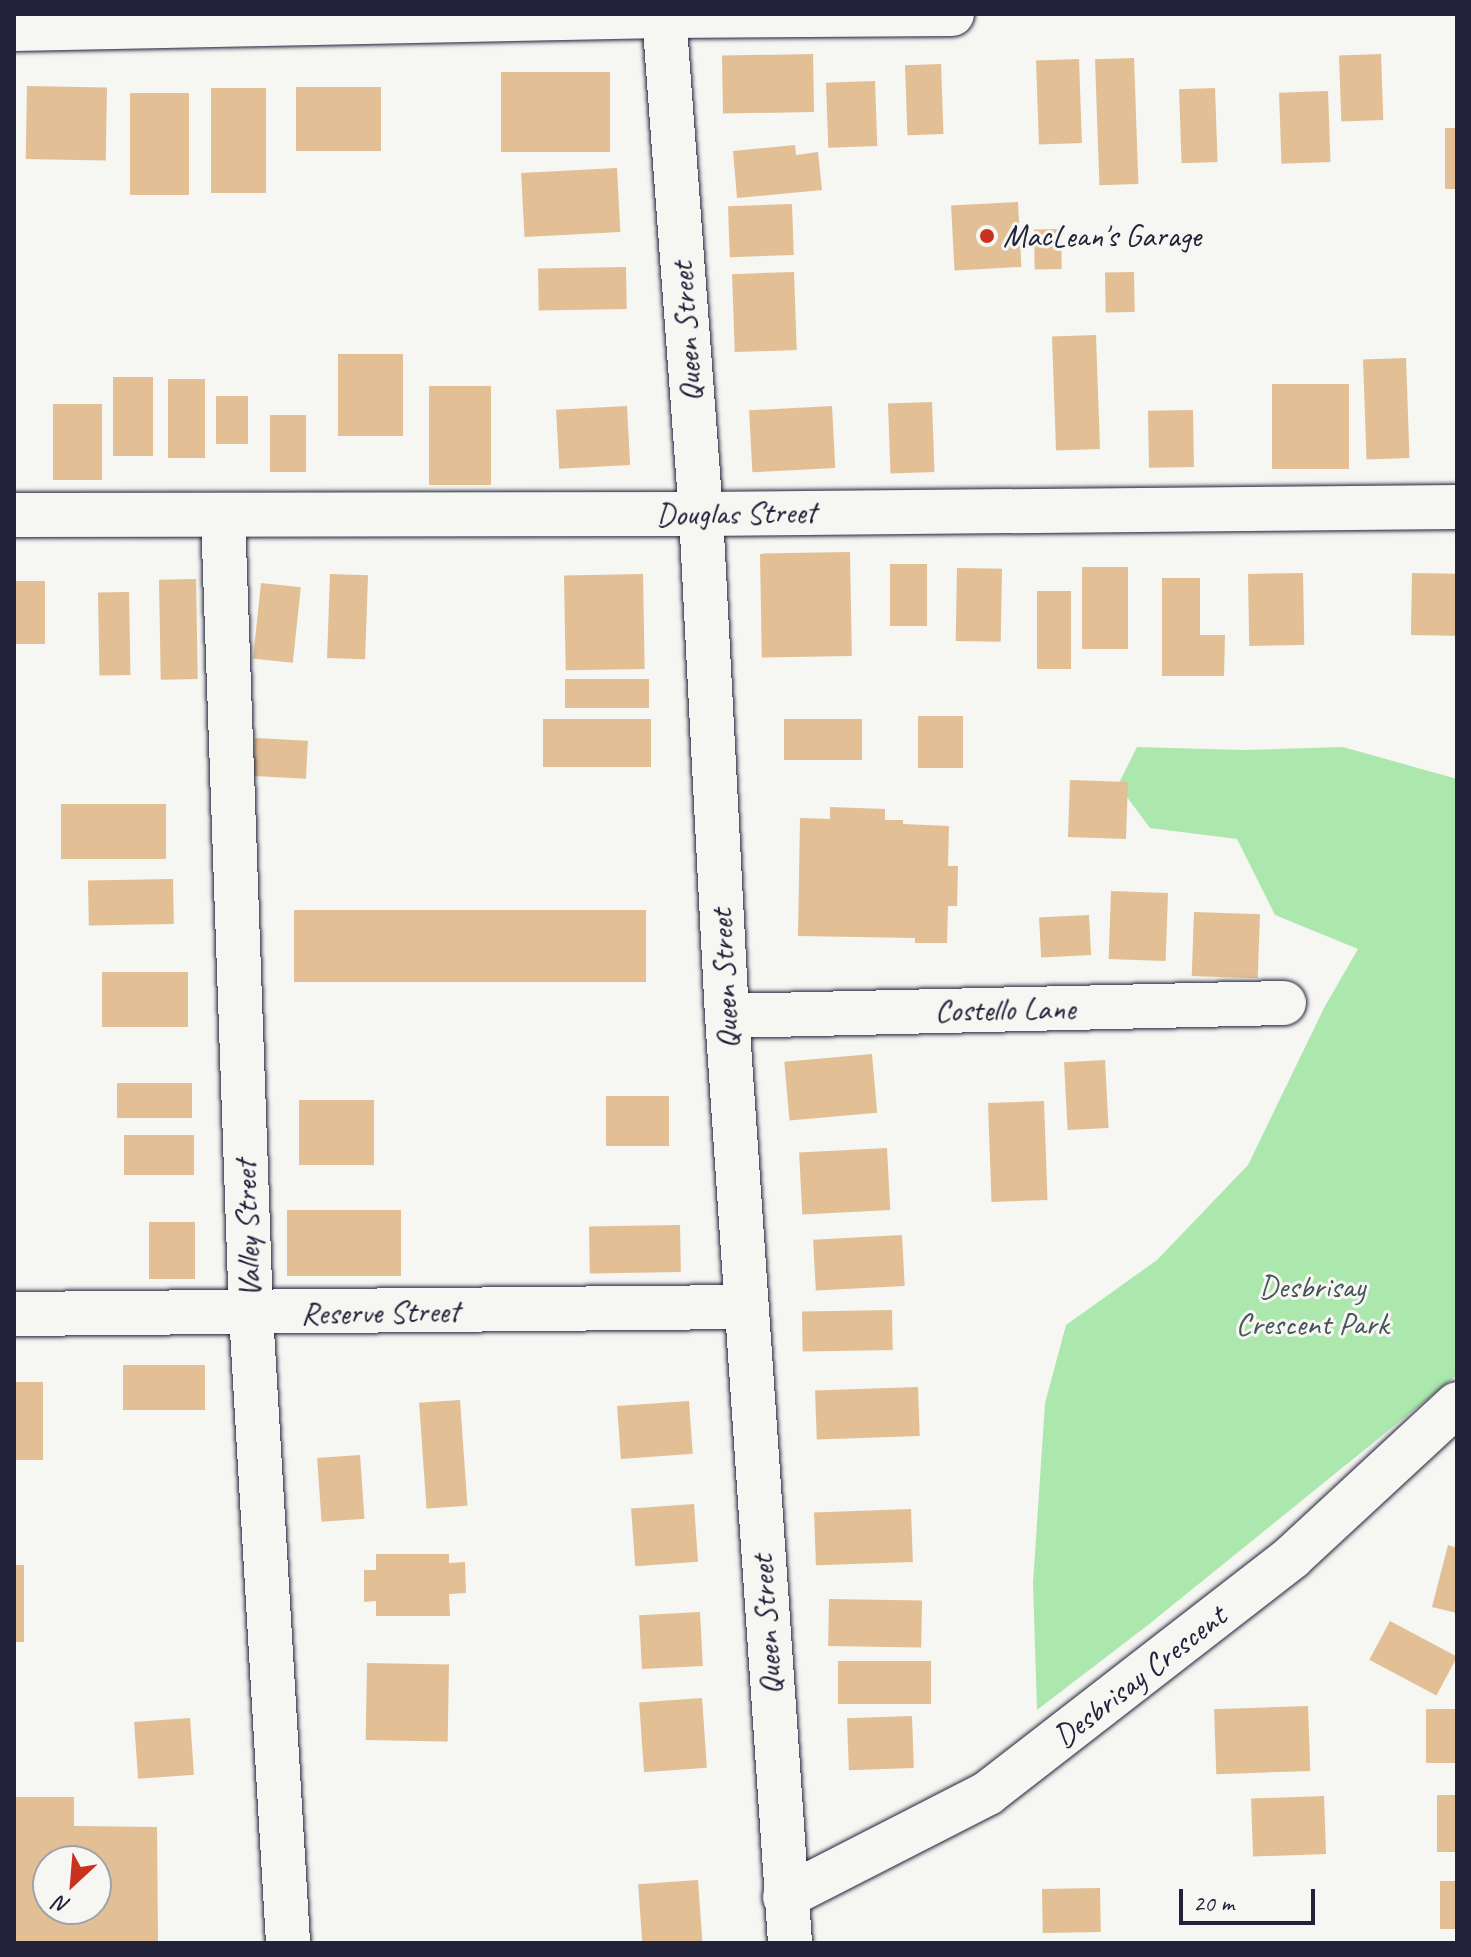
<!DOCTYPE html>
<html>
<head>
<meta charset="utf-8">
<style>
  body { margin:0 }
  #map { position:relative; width:1471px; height:1957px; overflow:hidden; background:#f6f6f2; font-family:Caveat,sans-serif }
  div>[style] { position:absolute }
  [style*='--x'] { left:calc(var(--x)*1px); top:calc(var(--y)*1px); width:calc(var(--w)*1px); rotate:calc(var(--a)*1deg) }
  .green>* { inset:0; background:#ace8ae }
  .building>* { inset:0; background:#e2bf94; transform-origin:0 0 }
  .roads { filter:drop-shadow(0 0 2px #22223b) drop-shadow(0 0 2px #22223b) }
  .minor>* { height:44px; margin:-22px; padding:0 22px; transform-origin:22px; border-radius:22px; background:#f6f6f2 }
  .dots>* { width:22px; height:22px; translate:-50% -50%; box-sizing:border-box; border:4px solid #f6f6f2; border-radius:50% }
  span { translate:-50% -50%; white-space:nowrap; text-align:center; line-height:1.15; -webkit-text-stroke:6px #f6f6f2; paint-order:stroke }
  .poi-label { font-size:32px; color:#22223b }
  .left { translate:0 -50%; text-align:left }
  .street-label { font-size:32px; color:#22223b }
  .park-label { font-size:32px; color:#445458 }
  .frame { position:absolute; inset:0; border:16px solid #22223b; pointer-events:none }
  .north { position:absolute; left:32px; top:1845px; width:80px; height:80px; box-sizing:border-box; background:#f6f6f2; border:2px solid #a1a1a9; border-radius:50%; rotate:206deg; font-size:22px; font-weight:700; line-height:32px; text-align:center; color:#22223b }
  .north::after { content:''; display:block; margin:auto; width:28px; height:36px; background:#c8321e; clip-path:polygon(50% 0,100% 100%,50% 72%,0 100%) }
  .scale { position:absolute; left:1179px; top:1889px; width:136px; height:36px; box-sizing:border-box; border:4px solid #22223b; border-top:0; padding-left:10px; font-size:24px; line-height:28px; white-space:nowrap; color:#22223b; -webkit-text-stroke:6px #f6f6f2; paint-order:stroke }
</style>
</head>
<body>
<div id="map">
  <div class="green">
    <div style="clip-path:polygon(1137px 747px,1243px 750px,1343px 747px,1457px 779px,1457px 1375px,1148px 1625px,1037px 1710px,1033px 1583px,1045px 1403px,1066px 1325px,1157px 1260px,1248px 1165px,1324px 1008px,1358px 949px,1275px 915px,1237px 839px,1150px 828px,1118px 785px)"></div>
  </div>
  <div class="building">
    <div style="left:813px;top:54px;width:58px;height:91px;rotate:89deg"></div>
    <div style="left:1381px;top:54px;width:66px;height:42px;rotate:88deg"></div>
    <div style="left:1134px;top:58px;width:126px;height:39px;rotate:88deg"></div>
    <div style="left:1079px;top:59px;width:84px;height:43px;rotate:88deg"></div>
    <div style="left:941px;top:64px;width:70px;height:36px;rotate:88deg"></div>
    <div style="left:501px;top:72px;width:109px;height:80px"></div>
    <div style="left:875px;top:81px;width:65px;height:49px;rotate:88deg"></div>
    <div style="left:27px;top:86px;width:80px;height:73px;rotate:1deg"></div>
    <div style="left:296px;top:87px;width:85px;height:64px"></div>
    <div style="left:211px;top:88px;width:55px;height:105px"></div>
    <div style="left:1215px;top:88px;width:74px;height:36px;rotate:88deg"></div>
    <div style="left:1328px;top:91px;width:71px;height:49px;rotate:88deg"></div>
    <div style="left:130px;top:93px;width:59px;height:102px"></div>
    <div style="left:1445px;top:128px;width:12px;height:61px"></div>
    <div style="clip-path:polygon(795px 145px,796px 155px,818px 152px,822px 190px,737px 198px,733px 151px)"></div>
    <div style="left:617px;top:168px;width:64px;height:96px;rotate:87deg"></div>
    <div style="left:1018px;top:202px;width:65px;height:67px;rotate:87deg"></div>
    <div style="left:792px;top:204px;width:51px;height:64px;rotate:88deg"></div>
    <div style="left:1061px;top:229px;width:40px;height:27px;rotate:89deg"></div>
    <div style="left:626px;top:267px;width:42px;height:88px;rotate:89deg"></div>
    <div style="left:794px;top:272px;width:78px;height:62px;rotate:88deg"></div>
    <div style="left:1134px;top:272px;width:40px;height:29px;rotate:89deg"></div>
    <div style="left:1096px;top:335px;width:114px;height:44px;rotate:88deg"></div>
    <div style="left:338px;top:354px;width:65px;height:82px"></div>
    <div style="left:1406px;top:358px;width:100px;height:43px;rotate:88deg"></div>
    <div style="left:113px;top:377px;width:40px;height:79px"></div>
    <div style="left:168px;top:379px;width:37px;height:79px"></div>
    <div style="left:1272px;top:384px;width:77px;height:85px"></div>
    <div style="left:491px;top:386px;width:99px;height:62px;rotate:90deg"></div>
    <div style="left:216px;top:396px;width:32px;height:48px"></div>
    <div style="left:932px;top:402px;width:70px;height:44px;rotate:88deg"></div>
    <div style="left:53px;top:404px;width:49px;height:76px"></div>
    <div style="left:627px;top:406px;width:59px;height:71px;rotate:87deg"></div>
    <div style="left:832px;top:406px;width:62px;height:83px;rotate:87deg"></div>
    <div style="left:1193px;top:410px;width:57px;height:45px;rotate:89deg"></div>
    <div style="left:270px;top:415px;width:36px;height:57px"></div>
    <div style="left:850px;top:552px;width:104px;height:90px;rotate:89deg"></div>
    <div style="left:890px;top:564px;width:37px;height:62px"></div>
    <div style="left:1082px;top:567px;width:46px;height:82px"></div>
    <div style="left:957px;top:568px;width:45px;height:73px;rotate:1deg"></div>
    <div style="left:1303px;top:573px;width:72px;height:55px;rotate:89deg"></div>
    <div style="left:1412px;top:573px;width:44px;height:62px;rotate:1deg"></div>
    <div style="left:330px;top:574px;width:38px;height:84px;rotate:2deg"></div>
    <div style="left:643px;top:574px;width:95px;height:79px;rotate:89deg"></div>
    <div style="clip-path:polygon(1162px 578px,1200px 578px,1200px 635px,1225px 635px,1224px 676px,1162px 676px)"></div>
    <div style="left:196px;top:579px;width:100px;height:37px;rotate:89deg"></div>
    <div style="left:14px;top:581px;width:31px;height:63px"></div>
    <div style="left:261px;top:583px;width:40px;height:76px;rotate:6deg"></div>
    <div style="left:1037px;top:591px;width:34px;height:78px"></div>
    <div style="left:129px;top:592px;width:83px;height:31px;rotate:89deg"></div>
    <div style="left:565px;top:679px;width:84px;height:29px"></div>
    <div style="left:963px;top:716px;width:52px;height:45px;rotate:90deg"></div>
    <div style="left:543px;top:719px;width:108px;height:48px"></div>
    <div style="left:862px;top:719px;width:41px;height:78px;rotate:90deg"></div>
    <div style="left:255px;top:738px;width:53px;height:38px;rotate:3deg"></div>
    <div style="left:1070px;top:780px;width:58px;height:57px;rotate:2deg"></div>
    <div style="left:61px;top:804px;width:105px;height:55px"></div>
    <div style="clip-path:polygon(830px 807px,885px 809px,885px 820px,903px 820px,903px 824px,949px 826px,948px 866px,958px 866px,957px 906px,948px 906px,947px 943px,915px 943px,915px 938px,798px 936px,800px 818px,830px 819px)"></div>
    <div style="left:173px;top:879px;width:45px;height:85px;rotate:89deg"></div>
    <div style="left:1111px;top:891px;width:57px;height:68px;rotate:2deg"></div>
    <div style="left:646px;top:910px;width:72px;height:352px;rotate:90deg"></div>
    <div style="left:1194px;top:912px;width:66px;height:64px;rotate:2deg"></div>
    <div style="left:1089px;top:915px;width:40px;height:50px;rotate:87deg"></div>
    <div style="left:102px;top:972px;width:86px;height:55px"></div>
    <div style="left:872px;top:1054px;width:59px;height:88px;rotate:85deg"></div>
    <div style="left:1105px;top:1060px;width:68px;height:41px;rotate:87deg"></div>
    <div style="left:117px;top:1083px;width:75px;height:35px"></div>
    <div style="left:669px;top:1096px;width:50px;height:63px;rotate:90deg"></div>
    <div style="left:299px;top:1100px;width:75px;height:65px"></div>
    <div style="left:1044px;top:1101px;width:99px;height:56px;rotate:88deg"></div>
    <div style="left:124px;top:1135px;width:70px;height:40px"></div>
    <div style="left:887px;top:1148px;width:62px;height:88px;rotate:87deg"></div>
    <div style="left:287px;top:1210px;width:114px;height:66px"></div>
    <div style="left:195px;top:1222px;width:57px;height:46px;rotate:90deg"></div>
    <div style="left:680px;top:1225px;width:47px;height:91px;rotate:89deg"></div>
    <div style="left:902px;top:1235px;width:51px;height:89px;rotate:87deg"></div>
    <div style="left:892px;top:1310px;width:40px;height:90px;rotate:89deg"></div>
    <div style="left:123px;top:1365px;width:82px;height:45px"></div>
    <div style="left:14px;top:1382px;width:29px;height:78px"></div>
    <div style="left:918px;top:1387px;width:49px;height:103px;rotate:88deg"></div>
    <div style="left:460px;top:1400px;width:106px;height:41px;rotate:86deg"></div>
    <div style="left:689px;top:1401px;width:53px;height:72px;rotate:86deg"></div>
    <div style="left:360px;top:1455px;width:64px;height:43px;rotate:86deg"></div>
    <div style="left:694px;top:1504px;width:58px;height:63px;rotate:86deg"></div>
    <div style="left:911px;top:1509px;width:53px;height:97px;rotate:88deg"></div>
    <div style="clip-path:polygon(1448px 1545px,1457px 1548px,1457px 1613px,1432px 1607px)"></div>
    <div style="clip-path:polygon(376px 1554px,449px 1554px,449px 1563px,465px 1562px,466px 1593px,449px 1594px,450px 1616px,376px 1616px,376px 1601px,364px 1602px,364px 1570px,376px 1570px)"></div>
    <div style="left:14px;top:1565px;width:10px;height:77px"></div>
    <div style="left:829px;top:1599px;width:93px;height:47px;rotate:1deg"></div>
    <div style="left:700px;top:1612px;width:54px;height:61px;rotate:87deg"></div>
    <div style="left:1390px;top:1621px;width:76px;height:44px;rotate:28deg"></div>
    <div style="left:838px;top:1661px;width:93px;height:43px"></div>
    <div style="left:367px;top:1663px;width:82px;height:77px;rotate:1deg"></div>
    <div style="left:702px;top:1698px;width:70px;height:63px;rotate:86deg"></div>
    <div style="left:1308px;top:1706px;width:65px;height:94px;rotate:88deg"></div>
    <div style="left:1457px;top:1709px;width:54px;height:31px;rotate:90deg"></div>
    <div style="left:912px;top:1716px;width:52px;height:65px;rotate:88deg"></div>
    <div style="left:190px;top:1718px;width:57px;height:56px;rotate:86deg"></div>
    <div style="left:1437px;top:1795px;width:20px;height:57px"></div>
    <div style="left:1324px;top:1796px;width:58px;height:73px;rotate:88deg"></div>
    <div style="clip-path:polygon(evenodd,14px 1797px,74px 1797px,74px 1826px,157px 1827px,158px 1943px,14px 1943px,14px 1797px,48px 1861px,96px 1861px,96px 1909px,48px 1909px,48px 1861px)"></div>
    <div style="left:698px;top:1880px;width:63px;height:60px;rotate:86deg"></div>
    <div style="left:1440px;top:1881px;width:17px;height:48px"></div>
    <div style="left:1100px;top:1888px;width:44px;height:58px;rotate:89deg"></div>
  </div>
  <div class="roads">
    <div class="minor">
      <div style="--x:664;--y:14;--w:501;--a:85.77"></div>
      <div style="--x:701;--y:514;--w:503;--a:87.04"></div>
      <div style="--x:727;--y:1016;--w:929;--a:86.11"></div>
      <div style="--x:14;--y:29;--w:650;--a:-1.15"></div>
      <div style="--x:664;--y:16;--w:288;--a:-0.4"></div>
      <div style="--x:14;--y:515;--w:687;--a:-0.08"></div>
      <div style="--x:701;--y:514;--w:756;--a:-0.53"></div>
      <div style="--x:223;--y:515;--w:799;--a:87.99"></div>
      <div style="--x:251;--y:1314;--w:630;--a:86.63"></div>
      <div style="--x:727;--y:1016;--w:557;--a:-1.34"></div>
      <div style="--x:14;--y:1314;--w:732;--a:-0.55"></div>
      <div style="--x:785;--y:1897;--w:228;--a:-27.1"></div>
      <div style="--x:988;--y:1793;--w:385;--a:-37.8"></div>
      <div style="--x:1292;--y:1557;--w:225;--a:-42.8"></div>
    </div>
  </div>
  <div class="dots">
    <div style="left:987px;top:236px;background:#c8321e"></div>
  </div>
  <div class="poi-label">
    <span class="left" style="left:1003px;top:236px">MacLean's Garage</span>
  </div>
  <div class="street-label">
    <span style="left:687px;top:332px;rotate:-94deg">Queen Street</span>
    <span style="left:736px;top:514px;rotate:-1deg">Douglas Street</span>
    <span style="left:725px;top:979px;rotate:-93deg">Queen Street</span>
    <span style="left:1005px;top:1010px;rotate:-1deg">Costello Lane</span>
    <span style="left:248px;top:1229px;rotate:-92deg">Valley Street</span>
    <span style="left:380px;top:1313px;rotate:-1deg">Reserve Street</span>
    <span style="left:767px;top:1625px;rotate:-94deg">Queen Street</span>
    <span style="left:1140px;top:1677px;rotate:-38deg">Desbrisay Crescent</span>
  </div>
  <div class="park-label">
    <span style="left:1312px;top:1306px">Desbrisay<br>Crescent Park</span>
  </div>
  <div class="frame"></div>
  <div class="north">N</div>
  <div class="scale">20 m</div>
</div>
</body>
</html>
